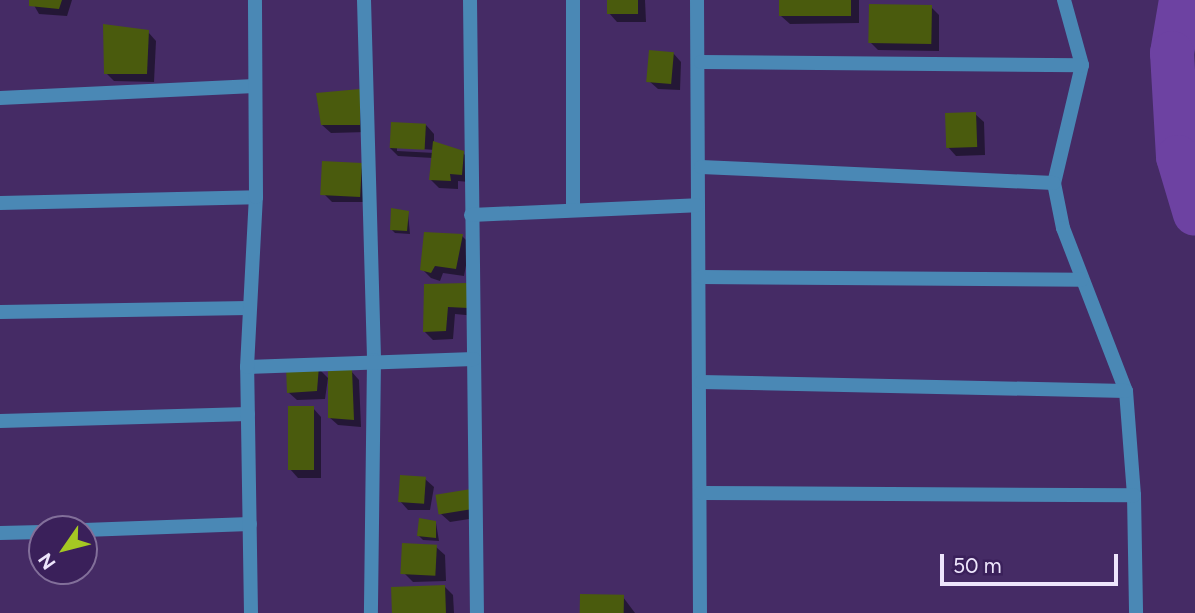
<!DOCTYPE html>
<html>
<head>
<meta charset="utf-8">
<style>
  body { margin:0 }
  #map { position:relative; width:1195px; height:613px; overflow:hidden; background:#452b65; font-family:Figtree,sans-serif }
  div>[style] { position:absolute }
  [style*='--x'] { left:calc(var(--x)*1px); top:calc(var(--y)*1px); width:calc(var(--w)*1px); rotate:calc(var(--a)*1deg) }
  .shadow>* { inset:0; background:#0007 }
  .river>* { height:44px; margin:-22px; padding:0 22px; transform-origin:22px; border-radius:22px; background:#6d42a2 }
  .building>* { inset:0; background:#4a5b0d; transform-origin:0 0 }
  .minor>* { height:14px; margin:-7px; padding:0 7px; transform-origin:7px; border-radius:7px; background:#4a88b5 }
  span { translate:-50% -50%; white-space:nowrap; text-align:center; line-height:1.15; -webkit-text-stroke:6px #3a205a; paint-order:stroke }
  .north { position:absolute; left:28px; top:515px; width:70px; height:70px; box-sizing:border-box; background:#3a205a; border:2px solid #826f9a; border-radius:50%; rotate:235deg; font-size:19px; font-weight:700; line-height:28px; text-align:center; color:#ede5fb }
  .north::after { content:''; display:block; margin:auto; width:24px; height:32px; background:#a5c823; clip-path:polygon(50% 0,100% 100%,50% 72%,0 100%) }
  .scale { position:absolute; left:940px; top:554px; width:178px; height:32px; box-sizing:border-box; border:4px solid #ede5fb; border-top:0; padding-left:9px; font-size:21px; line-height:24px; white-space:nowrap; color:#ede5fb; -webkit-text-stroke:5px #3a205a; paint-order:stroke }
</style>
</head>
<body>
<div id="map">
  <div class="shadow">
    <div style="clip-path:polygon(31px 0,72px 0,67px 16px,39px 14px)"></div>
    <div style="clip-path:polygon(609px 0,645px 0,646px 22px,617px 22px,609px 13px)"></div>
    <div style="clip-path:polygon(781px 0,859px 0,859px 23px,790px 24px,781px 16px)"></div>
    <div style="clip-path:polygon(931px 7px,939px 15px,939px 51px,878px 50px,870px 42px)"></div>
    <div style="clip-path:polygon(148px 32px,156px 41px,154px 82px,114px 81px,106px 73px)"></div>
    <div style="clip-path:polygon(673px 53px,681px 62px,680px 90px,658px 89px,649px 81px)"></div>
    <div style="clip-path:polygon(359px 91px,367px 132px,331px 133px,322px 125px)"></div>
    <div style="clip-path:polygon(975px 114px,984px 122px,985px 155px,956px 156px,948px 147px)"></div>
    <div style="clip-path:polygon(evenodd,426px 125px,434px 134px,434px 143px,463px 153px,471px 161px,469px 182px,458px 181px,458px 189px,439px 188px,431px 180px,433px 158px,398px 156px,390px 148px,426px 125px,397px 147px,435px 150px,435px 153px,397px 151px,397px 147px)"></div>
    <div style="clip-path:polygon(361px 165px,369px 202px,332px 202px,324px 194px)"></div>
    <div style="clip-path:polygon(408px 213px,410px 234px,395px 233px,391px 229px)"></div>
    <div style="clip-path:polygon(462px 236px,470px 244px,464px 276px,443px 273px,440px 281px,431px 278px,422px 269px)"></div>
    <div style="clip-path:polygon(466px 285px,476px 316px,455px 314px,453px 339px,433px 340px,424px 331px)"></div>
    <div style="clip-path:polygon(318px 368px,328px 378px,325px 399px,297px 400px,288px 392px)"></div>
    <div style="clip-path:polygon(351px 371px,359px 380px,361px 427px,338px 425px,329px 417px)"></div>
    <div style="clip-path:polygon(313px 408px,321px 417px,321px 478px,298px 478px,290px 469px)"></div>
    <div style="clip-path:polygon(425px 479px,434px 487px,430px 510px,408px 510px,400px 501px)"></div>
    <div style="clip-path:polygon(470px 491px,482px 517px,450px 522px,441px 514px)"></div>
    <div style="clip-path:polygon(436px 523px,439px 541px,423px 540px,419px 536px)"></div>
    <div style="clip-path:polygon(436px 547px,445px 555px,446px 581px,413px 582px,404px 573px)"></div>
    <div style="clip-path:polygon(445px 587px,453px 595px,454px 613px,393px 613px)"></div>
    <div style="clip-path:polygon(623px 597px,635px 613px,581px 613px)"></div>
  </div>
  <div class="river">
    <div style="--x:1181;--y:0;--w:54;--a:99.6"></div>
    <div style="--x:1172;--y:53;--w:104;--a:86.7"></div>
    <div style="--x:1178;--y:157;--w:59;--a:73.4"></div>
  </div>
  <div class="building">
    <div style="clip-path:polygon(29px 0,62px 0,59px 9px,29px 6px)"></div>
    <div style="left:607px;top:0;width:31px;height:14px"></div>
    <div style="left:779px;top:0;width:72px;height:16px"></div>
    <div style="left:869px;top:4px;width:63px;height:39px;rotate:1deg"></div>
    <div style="clip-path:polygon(103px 24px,149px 30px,147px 74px,104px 74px)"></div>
    <div style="left:649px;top:50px;width:25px;height:32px;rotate:5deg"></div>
    <div style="clip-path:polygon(360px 89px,360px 125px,321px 125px,316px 93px)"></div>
    <div style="left:976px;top:112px;width:35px;height:31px;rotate:88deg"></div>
    <div style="left:391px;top:122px;width:35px;height:26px;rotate:3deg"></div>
    <div style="clip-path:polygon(433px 141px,464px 151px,462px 175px,450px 174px,451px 181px,429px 180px)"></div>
    <div style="left:322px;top:161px;width:40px;height:34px;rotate:3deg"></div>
    <div style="clip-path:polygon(391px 208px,409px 211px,407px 231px,390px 230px)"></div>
    <div style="clip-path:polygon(424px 232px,463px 234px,456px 269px,435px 266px,431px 273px,420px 270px)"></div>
    <div style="clip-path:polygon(467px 283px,468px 308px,448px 307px,446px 331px,423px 332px,424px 284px)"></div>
    <div style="clip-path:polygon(286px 366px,319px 366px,317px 391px,287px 393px)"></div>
    <div style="clip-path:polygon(352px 369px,354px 420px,328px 418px,328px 371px)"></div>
    <div style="left:288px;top:406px;width:26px;height:64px"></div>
    <div style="left:400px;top:475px;width:26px;height:27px;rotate:4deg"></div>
    <div style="left:471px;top:489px;width:20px;height:36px;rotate:81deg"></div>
    <div style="clip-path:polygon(419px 518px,436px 521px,436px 538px,417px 536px)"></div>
    <div style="left:402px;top:543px;width:35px;height:31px;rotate:3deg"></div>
    <div style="left:445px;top:585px;width:28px;height:54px;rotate:88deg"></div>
    <div style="left:580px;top:594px;width:44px;height:19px;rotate:1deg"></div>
  </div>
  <div class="minor">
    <div style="--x:364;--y:0;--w:360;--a:88.4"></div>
    <div style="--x:374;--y:360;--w:253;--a:90.7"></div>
    <div style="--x:470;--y:0;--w:613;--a:89.35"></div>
    <div style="--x:697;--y:0;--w:613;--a:89.72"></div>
    <div style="--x:1064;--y:0;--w:67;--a:74.5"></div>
    <div style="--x:1082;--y:65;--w:121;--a:103.3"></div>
    <div style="--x:1054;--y:183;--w:46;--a:78.7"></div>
    <div style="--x:1063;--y:228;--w:175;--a:68.9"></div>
    <div style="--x:1126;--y:391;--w:104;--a:85.6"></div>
    <div style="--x:1134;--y:495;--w:118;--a:89"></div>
    <div style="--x:701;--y:62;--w:381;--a:0.5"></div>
    <div style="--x:0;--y:98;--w:255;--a:-2.7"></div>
    <div style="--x:701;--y:167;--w:353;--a:2.6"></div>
    <div style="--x:0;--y:203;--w:256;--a:-1.3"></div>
    <div style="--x:573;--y:208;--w:208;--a:-90"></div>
    <div style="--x:471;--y:215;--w:226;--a:-2.5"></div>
    <div style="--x:700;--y:277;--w:382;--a:0.4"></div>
    <div style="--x:0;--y:312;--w:249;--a:-0.9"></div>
    <div style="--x:247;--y:367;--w:227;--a:-2"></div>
    <div style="--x:701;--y:382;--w:425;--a:1.2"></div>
    <div style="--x:0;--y:421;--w:248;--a:-1.6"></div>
    <div style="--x:701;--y:493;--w:433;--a:0.3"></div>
    <div style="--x:84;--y:530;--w:166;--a:-2.1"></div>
    <div style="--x:0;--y:533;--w:42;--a:-1.4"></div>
    <div style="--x:251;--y:613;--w:246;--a:-90.9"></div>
    <div style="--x:247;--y:367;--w:170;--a:-87"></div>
    <div style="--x:256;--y:197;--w:197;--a:-90.3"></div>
  </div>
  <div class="north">N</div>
  <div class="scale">50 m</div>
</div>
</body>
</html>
